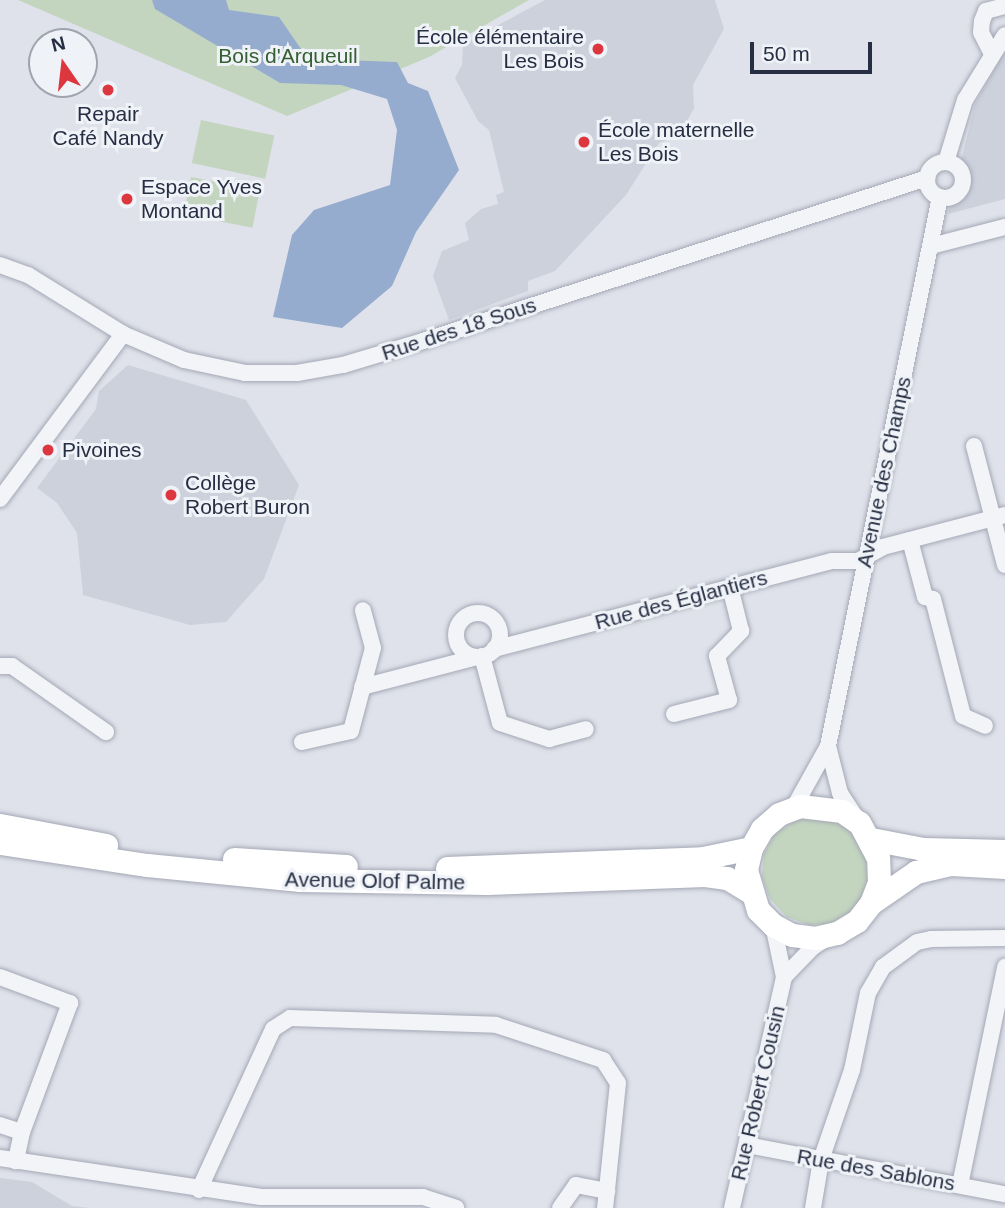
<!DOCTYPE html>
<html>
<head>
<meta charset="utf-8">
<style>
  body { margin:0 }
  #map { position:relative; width:1005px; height:1208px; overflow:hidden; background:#dfe2ea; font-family:Arial,sans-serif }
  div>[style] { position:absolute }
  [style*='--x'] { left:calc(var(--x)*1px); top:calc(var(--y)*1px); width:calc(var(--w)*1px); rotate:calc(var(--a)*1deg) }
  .built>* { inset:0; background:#cdd1dc }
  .green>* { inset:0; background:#c3d5bf; transform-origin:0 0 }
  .water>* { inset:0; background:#96acce }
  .roads { filter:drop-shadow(0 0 2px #a4a8b5) drop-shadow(0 0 2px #a4a8b5) }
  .minor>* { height:16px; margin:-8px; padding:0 8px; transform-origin:8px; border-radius:8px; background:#f2f4f8 }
  .minor>.ring { margin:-8px; padding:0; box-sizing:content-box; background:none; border:16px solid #f2f4f8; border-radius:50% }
  .secondary>* { height:23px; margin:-11.5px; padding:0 11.5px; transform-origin:11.5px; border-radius:11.5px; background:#fff }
  .dots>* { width:19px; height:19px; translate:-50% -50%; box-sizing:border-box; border:4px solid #eff2f7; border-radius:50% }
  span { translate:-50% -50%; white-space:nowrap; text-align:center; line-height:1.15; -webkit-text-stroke:6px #eff2f7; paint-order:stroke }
  .poi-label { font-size:21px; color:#262e43 }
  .right { translate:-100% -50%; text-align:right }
  .left { translate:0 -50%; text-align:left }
  .park-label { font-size:21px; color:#366032 }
  .street-label { font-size:21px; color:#262e43 }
  .north { position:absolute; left:28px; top:28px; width:70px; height:70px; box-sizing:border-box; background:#eff2f7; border:2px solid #9fa4af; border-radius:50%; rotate:346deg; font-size:19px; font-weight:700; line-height:28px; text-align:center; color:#262e43 }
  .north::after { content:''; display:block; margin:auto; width:24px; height:32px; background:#dc373f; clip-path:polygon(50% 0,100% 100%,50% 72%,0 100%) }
  .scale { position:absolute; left:750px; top:42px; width:122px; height:32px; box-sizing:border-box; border:4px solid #262e43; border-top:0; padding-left:9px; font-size:21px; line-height:24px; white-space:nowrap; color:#262e43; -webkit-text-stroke:5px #eff2f7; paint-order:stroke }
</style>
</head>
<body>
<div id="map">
  <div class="built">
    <div style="clip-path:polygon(545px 0,715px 0,724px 29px,693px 85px,694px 108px,679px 136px,659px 143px,626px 195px,555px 271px,528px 281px,528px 291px,449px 320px,433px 276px,442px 251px,469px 240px,465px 223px,481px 209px,498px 204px,496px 195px,504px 192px,489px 130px,478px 121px,455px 78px,462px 65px,463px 44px)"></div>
    <div style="clip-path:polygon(1005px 51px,1005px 199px,948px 214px,975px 104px)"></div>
    <div style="clip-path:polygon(128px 365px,246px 400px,299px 485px,264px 579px,226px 622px,190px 625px,83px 595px,77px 533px,57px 503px,37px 488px,96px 409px,99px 391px)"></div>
    <div style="clip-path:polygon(0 1178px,32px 1182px,72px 1206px,90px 1208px,0 1208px)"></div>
  </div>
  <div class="green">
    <div style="clip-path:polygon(18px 0,529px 0,429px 57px,287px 116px)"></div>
    <div style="left:201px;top:120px;width:75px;height:44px;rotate:12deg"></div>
    <div style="left:191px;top:177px;width:70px;height:38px;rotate:11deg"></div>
    <div style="clip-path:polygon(805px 815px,840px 817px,875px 862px,862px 906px,832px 924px,809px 925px,787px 917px,770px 899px,762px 877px,764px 854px,775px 833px)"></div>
  </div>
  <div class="water">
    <div style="clip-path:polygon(152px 0,226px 0,229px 10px,279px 17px,301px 49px,314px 59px,397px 62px,408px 83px,428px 91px,459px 170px,416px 232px,392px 286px,342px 328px,273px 317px,292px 235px,314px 210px,390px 185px,397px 130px,387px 99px,341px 85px,280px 83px,155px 9px)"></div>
  </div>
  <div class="roads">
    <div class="minor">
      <div style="--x:991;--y:52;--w:22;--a:-117"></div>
      <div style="--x:981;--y:32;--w:11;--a:-85"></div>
      <div style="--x:982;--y:21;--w:11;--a:-68"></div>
      <div style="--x:986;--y:11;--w:20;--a:-15"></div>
      <div style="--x:946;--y:162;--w:65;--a:-73"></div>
      <div style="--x:965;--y:100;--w:76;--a:-58.4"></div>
      <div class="ring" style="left:927px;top:162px;width:20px;height:20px"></div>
      <div style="--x:931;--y:246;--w:76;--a:-14.4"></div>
      <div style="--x:0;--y:265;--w:30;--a:20"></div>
      <div style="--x:28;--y:275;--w:112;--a:31.8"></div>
      <div style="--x:123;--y:334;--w:66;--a:23.1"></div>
      <div style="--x:184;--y:360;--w:62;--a:12"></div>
      <div style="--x:245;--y:373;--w:52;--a:0"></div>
      <div style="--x:297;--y:373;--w:47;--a:-9.9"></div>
      <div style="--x:343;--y:365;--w:84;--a:-16.7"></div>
      <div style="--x:423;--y:341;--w:530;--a:-17.92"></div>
      <div style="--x:974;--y:446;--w:123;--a:75.4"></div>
      <div style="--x:0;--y:499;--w:206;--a:-53.3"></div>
      <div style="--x:910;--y:540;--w:59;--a:75.3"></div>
      <div style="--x:925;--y:597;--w:8;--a:14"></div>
      <div style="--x:933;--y:599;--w:121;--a:75.6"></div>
      <div style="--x:963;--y:716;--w:24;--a:24"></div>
      <div class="ring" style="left:456px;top:613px;width:28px;height:28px"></div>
      <div style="--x:494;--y:649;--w:349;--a:-14.6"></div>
      <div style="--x:832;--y:561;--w:26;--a:0"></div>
      <div style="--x:858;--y:561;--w:29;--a:-29"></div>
      <div style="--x:883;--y:547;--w:126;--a:-14.7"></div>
      <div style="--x:482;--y:656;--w:69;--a:75"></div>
      <div style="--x:500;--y:723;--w:52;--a:18.1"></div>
      <div style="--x:549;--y:739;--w:38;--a:-15"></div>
      <div style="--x:0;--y:666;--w:12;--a:0"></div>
      <div style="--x:12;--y:666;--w:115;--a:35.1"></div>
      <div style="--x:362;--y:687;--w:119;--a:-14.6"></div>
      <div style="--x:674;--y:714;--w:57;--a:-14.3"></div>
      <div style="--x:729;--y:700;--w:46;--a:-105.3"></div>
      <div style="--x:717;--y:656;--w:35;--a:-46"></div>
      <div style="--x:741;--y:631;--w:45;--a:-104"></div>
      <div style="--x:302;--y:742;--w:50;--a:-12.7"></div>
      <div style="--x:351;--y:731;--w:86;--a:-75.2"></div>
      <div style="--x:373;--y:648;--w:39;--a:-105"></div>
      <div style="--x:828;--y:746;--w:49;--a:75.7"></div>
      <div style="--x:840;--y:793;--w:30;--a:57"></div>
      <div style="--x:793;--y:809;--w:72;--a:-60.9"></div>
      <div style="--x:828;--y:746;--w:560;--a:-78.47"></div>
      <div style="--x:0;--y:977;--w:75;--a:20.4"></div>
      <div style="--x:70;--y:1003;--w:138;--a:110.4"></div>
      <div style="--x:784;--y:977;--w:42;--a:-46"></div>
      <div style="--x:813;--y:947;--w:15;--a:-32"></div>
      <div style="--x:0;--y:1125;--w:23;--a:18"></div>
      <div style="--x:22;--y:1132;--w:30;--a:102"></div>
      <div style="--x:747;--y:1145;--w:263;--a:10.8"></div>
      <div style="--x:0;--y:1158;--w:264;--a:8.5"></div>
      <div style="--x:261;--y:1197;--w:162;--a:0"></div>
      <div style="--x:423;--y:1197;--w:35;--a:18"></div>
      <div style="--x:960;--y:1185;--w:223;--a:-78.3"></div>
      <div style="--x:199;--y:1190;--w:177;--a:-65.3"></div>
      <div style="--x:273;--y:1029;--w:20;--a:-33"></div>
      <div style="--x:290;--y:1018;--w:206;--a:1.9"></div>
      <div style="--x:496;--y:1025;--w:113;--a:18.1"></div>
      <div style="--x:603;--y:1060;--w:27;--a:57"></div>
      <div style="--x:618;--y:1083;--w:126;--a:95.9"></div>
      <div style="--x:560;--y:1208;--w:28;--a:-55"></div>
      <div style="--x:576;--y:1185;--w:32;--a:11"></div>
      <div style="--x:732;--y:1208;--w:237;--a:-77.3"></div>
      <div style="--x:784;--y:977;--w:53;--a:-101.9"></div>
      <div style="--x:813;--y:1208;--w:49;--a:-80.5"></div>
      <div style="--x:821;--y:1160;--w:95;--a:-71"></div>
      <div style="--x:852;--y:1070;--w:79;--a:-78.3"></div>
      <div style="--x:868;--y:993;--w:30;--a:-60"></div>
      <div style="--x:883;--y:967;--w:42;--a:-36.3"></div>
      <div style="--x:917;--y:942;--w:14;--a:-12"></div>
      <div style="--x:931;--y:939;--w:74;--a:-0.8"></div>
    </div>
    <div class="secondary">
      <div style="--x:0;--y:825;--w:108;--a:10.7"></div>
      <div style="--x:871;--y:839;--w:53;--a:10.9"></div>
      <div style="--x:923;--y:849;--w:82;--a:1.4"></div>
      <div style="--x:0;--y:843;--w:149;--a:8.5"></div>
      <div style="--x:147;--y:865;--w:154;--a:5.6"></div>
      <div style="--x:300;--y:880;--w:187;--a:0.9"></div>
      <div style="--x:487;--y:883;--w:218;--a:-2.1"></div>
      <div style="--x:705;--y:875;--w:22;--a:8"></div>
      <div style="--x:727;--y:878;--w:26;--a:31"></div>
      <div style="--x:234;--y:859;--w:112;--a:3.6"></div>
      <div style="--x:447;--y:868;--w:256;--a:-2.2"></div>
      <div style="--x:703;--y:858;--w:49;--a:-11.8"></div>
      <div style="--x:871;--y:903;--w:22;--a:-69"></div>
      <div style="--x:879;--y:882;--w:24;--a:-92"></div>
      <div style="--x:878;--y:858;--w:40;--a:-118"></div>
      <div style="--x:859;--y:823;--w:21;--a:-145"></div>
      <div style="--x:842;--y:811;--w:42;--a:-173.2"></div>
      <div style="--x:800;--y:806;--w:22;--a:159"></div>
      <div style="--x:779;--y:814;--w:23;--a:139"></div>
      <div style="--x:762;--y:829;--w:22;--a:120"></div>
      <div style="--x:751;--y:848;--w:23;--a:103"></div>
      <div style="--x:746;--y:870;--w:42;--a:73.3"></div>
      <div style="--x:758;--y:910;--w:21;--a:45"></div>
      <div style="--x:773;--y:925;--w:21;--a:28"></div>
      <div style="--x:792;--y:935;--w:23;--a:7"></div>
      <div style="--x:815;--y:938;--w:23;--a:-13"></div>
      <div style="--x:837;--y:933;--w:23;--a:-31"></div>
      <div style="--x:857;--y:921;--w:23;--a:-52"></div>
      <div style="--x:871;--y:903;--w:55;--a:-34.6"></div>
      <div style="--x:916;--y:872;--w:36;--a:-13"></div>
      <div style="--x:951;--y:864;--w:54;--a:3.2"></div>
    </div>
  </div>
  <div class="dots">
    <div style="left:598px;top:49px;background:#dc373f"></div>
    <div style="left:108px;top:90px;background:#dc373f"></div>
    <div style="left:584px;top:142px;background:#dc373f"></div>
    <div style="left:127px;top:199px;background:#dc373f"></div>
    <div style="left:48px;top:450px;background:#dc373f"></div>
    <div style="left:171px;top:495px;background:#dc373f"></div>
  </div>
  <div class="poi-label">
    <span class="right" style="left:584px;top:49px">École élémentaire<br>Les Bois</span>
    <span style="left:108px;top:126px">Repair<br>Café Nandy</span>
    <span class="left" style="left:598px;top:142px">École maternelle<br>Les Bois</span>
    <span class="left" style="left:141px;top:199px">Espace Yves<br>Montand</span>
    <span class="left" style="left:62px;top:450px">Pivoines</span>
    <span class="left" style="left:185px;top:495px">Collège<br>Robert Buron</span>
  </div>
  <div class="park-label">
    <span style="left:288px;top:56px">Bois d'Arqueuil</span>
  </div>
  <div class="street-label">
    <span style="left:459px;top:329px;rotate:-18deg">Rue des 18 Sous</span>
    <span style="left:884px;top:472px;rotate:-78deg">Avenue des Champs</span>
    <span style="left:681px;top:600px;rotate:-15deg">Rue des Églantiers</span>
    <span style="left:375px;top:881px;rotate:1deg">Avenue Olof Palme</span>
    <span style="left:758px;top:1093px;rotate:-77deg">Rue Robert Cousin</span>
    <span style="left:876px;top:1170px;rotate:10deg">Rue des Sablons</span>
  </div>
  <div class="north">N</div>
  <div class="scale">50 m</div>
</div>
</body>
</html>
